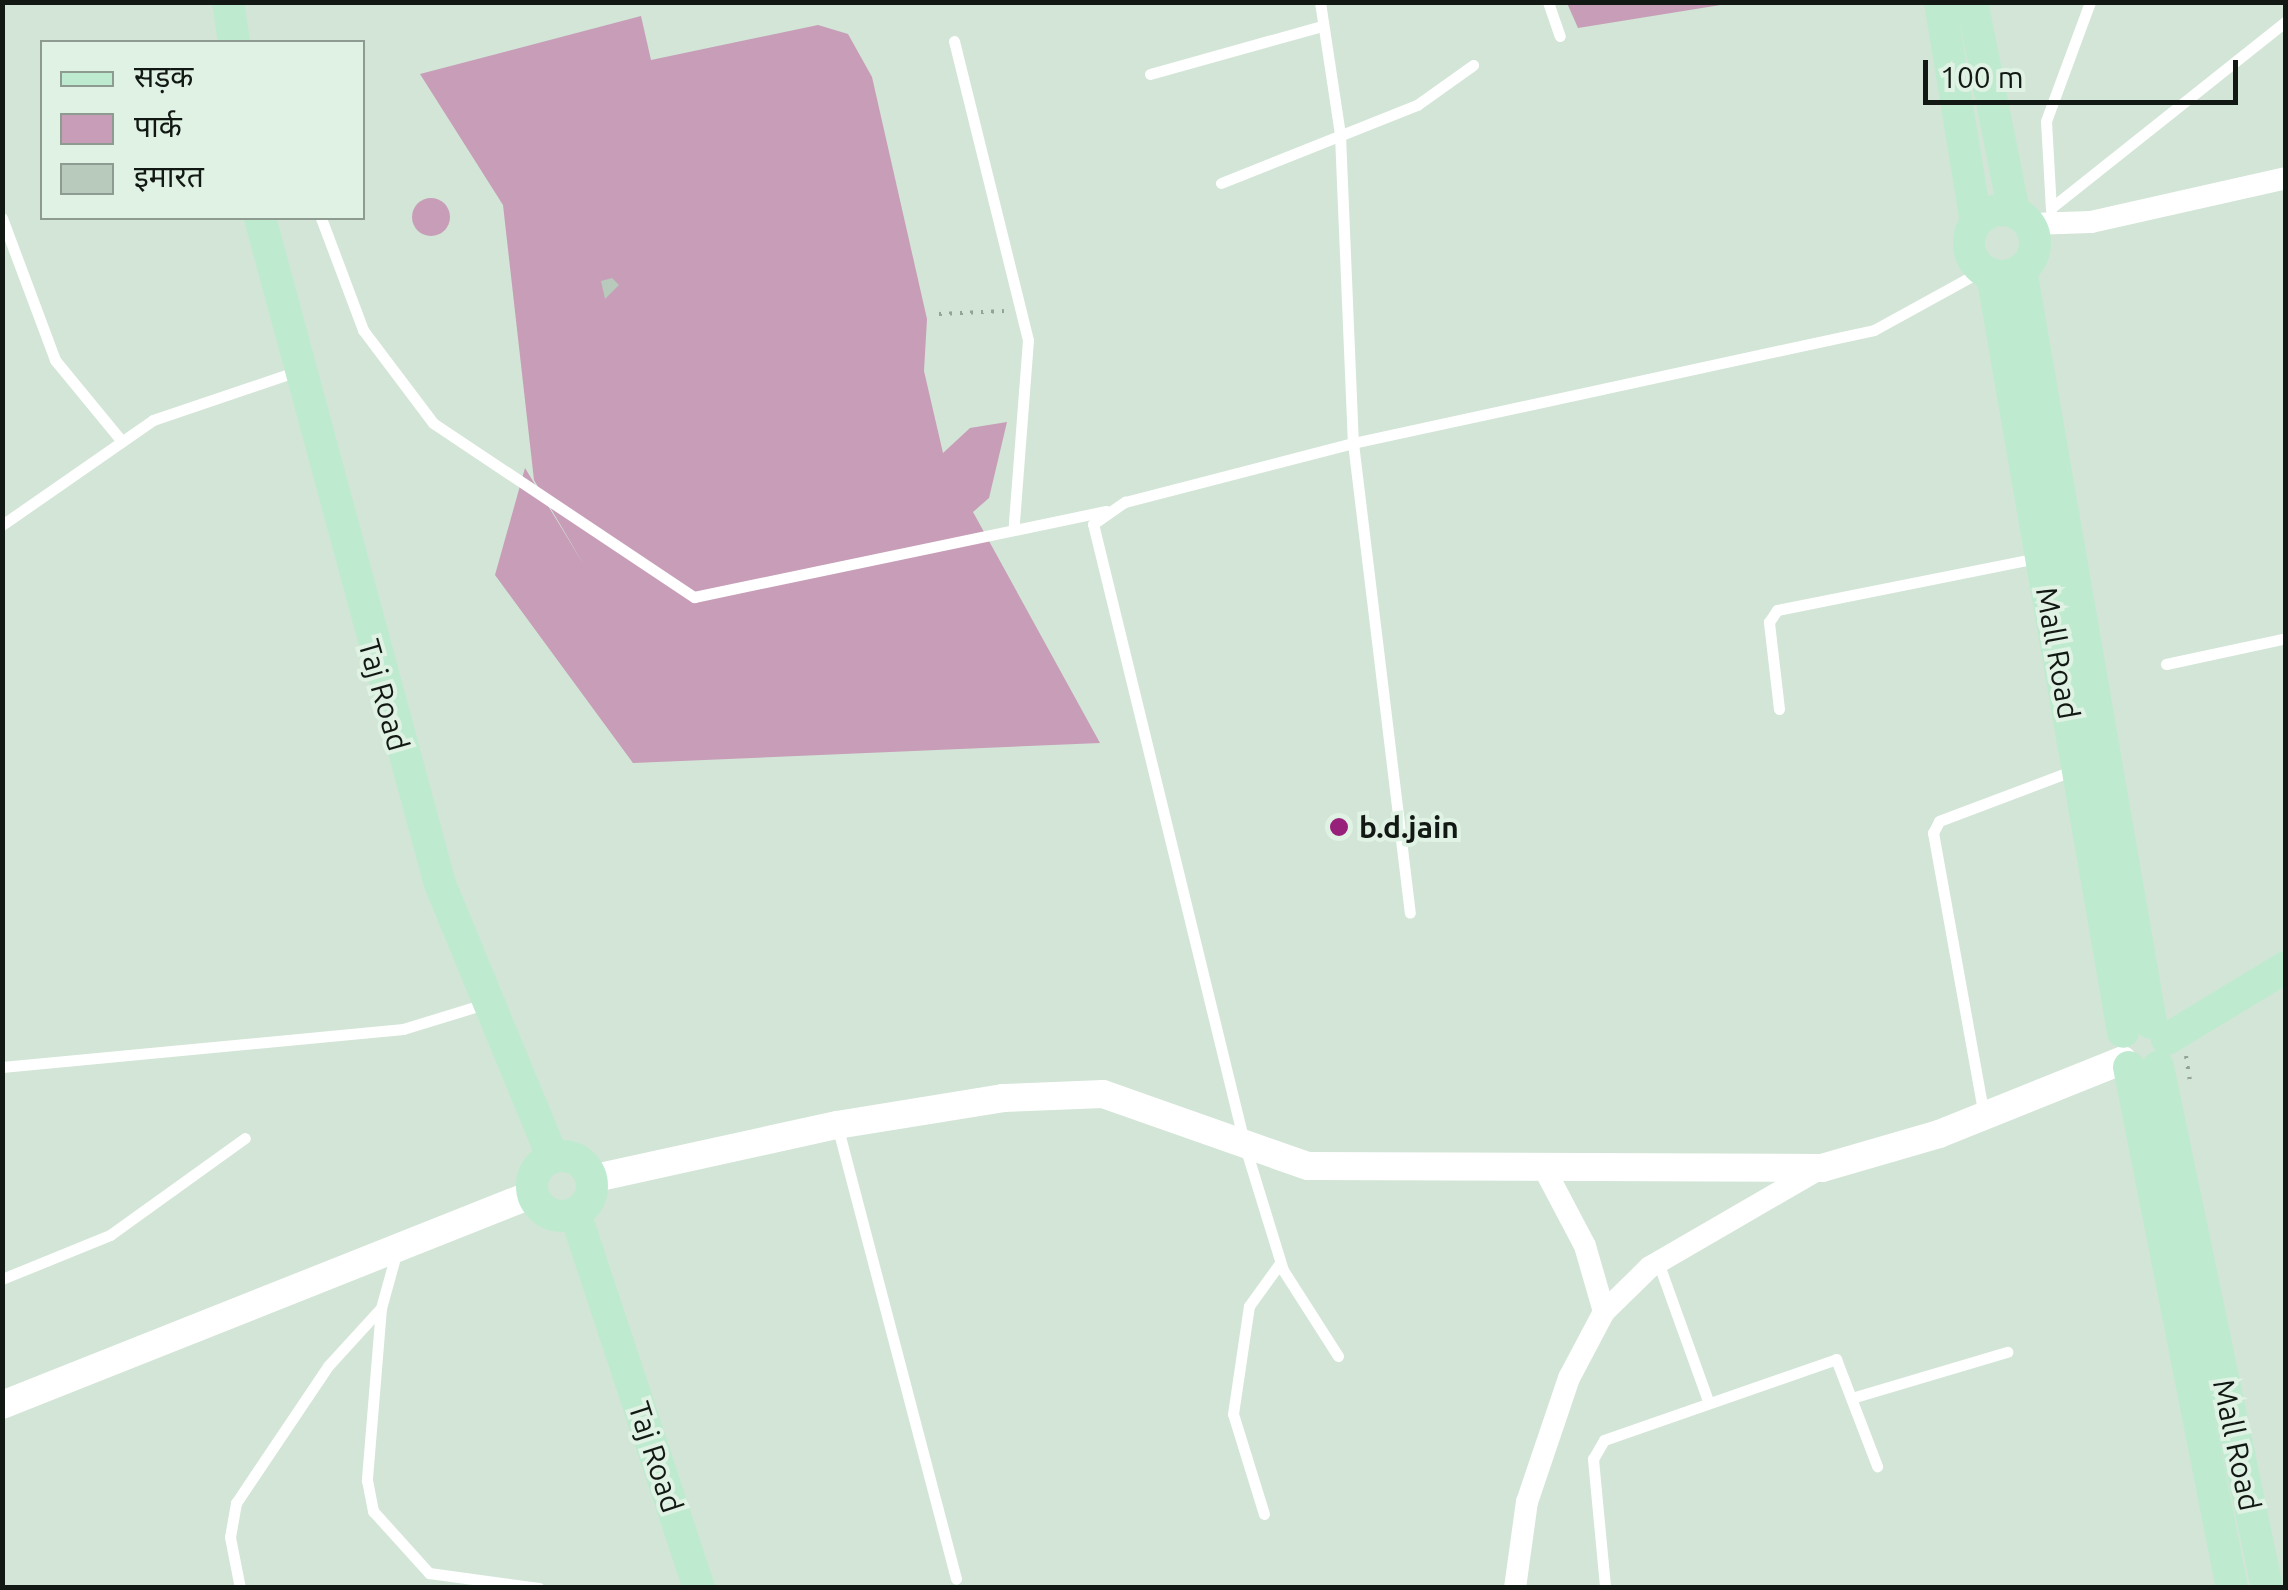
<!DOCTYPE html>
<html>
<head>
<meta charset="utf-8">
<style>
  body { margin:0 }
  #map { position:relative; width:2288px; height:1590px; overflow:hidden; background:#d2e5d6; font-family:Ubuntu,"Noto Sans Devanagari",sans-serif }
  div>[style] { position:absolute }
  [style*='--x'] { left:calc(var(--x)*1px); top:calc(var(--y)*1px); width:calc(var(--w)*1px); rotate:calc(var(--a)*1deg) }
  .green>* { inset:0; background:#c79db8 }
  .round { border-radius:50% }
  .building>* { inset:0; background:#b8cabc }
  .path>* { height:4px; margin-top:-2px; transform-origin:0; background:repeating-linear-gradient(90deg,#94a397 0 2.5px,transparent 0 10.5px) }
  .service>* { height:11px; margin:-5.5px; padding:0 5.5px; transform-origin:5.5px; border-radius:5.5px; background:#fff }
  .minor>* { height:22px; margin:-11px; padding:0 11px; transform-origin:11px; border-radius:11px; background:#fff }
  .tertiary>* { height:28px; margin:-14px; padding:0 14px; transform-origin:14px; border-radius:14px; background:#fff }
  .secondary>* { height:32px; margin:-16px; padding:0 16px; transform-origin:16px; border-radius:16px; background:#beebd0 }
  .secondary>.ring { margin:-16px; padding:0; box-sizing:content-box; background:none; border:32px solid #beebd0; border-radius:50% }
  .dots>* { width:28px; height:28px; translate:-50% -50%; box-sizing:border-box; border:5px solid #dff2e3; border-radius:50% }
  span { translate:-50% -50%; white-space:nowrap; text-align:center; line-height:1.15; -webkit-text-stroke:8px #dff2e3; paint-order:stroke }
  .street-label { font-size:30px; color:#121813 }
  .poi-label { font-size:30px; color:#121813; font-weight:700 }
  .left { translate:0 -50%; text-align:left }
  .frame { position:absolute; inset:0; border:5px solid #121813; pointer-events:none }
  .legend { position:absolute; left:40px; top:40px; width:325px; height:180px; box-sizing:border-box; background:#dff2e3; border:2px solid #8d9b90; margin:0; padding:12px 18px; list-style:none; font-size:30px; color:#121813 }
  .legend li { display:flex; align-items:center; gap:20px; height:50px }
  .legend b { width:50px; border:2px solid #8d9b90 }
  .scale { position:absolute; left:1923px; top:60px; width:315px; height:45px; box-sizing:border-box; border:5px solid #121813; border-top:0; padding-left:12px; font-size:30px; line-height:35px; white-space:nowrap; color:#121813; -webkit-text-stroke:8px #dff2e3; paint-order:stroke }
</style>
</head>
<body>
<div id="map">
  <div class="green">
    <div style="clip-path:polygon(1567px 3px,1733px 3px,1578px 28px)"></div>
    <div style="clip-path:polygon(641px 16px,651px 60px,818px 25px,848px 34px,872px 77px,927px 319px,924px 371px,943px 453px,970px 428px,1007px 422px,989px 498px,973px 512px,1100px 743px,633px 763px,495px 575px,525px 468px,584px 565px,534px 480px,503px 205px,420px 74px)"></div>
    <div class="round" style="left:412px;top:198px;width:38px;height:38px"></div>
  </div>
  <div class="building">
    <div style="clip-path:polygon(612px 278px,619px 285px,605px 299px,601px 281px)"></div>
  </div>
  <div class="path">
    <div style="--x:939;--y:314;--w:65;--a:-2.6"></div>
    <div style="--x:2186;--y:1056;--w:30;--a:81"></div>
  </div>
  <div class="service">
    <div style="--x:1320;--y:2;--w:134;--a:81.4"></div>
    <div style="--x:1340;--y:135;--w:308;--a:87.6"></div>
    <div style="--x:1353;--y:443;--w:473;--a:83.1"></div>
    <div style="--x:1548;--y:2;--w:36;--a:71"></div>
    <div style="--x:954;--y:41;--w:308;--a:76.1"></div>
    <div style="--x:1028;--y:340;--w:185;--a:94.4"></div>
    <div style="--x:1150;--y:74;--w:179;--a:-15.6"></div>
    <div style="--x:1221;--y:183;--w:211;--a:-21.7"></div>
    <div style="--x:1417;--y:105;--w:69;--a:-35.5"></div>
    <div style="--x:2051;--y:208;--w:300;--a:-38.5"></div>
    <div style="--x:2051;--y:210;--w:89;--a:-93.2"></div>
    <div style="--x:2046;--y:121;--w:127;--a:-69.7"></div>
    <div style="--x:2;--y:218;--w:152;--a:69.5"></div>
    <div style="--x:55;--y:360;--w:102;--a:50.6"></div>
    <div style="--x:321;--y:218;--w:120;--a:69.4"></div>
    <div style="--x:363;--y:330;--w:116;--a:53"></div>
    <div style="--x:433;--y:423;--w:314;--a:33.7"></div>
    <div style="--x:694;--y:597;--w:421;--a:-11.8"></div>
    <div style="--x:2;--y:525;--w:184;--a:-34.8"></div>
    <div style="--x:153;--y:420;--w:150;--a:-18.7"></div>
    <div style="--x:2166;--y:664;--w:123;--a:-12.2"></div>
    <div style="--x:1779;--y:709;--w:88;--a:-96.6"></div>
    <div style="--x:1769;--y:622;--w:14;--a:-56"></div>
    <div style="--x:1777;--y:610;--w:266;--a:-11.3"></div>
    <div style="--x:2;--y:1067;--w:403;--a:-5.4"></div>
    <div style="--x:403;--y:1029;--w:86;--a:-17"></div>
    <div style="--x:1984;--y:1116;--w:288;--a:-100.2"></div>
    <div style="--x:1933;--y:833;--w:13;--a:-63"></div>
    <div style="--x:1939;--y:821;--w:144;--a:-20.7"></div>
    <div style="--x:837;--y:1125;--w:469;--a:75.3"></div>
    <div style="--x:396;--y:1254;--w:56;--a:105.5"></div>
    <div style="--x:381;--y:1308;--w:173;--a:94.7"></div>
    <div style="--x:367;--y:1480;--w:32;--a:79"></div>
    <div style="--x:373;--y:1511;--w:84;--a:47.9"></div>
    <div style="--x:429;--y:1573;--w:111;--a:7.8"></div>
    <div style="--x:1658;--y:1262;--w:145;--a:70.2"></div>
    <div style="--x:2;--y:1279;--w:117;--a:-22.2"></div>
    <div style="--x:110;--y:1235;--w:166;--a:-35.7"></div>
    <div style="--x:1338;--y:1356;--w:102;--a:-122.6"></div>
    <div style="--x:1283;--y:1270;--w:126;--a:-107.1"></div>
    <div style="--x:1246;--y:1150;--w:644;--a:-103.73"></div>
    <div style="--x:1093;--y:524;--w:39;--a:-35"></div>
    <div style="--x:1125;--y:502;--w:236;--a:-14.5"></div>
    <div style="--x:1353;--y:443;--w:533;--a:-12.24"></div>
    <div style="--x:1874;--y:330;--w:124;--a:-28.8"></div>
    <div style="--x:1855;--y:1397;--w:159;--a:-16.5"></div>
    <div style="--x:1264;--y:1514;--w:105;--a:-107.2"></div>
    <div style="--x:1233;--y:1414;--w:109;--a:-81.6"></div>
    <div style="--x:1249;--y:1306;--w:53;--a:-54.2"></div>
    <div style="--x:1605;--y:1586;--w:128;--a:-95.4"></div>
    <div style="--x:1593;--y:1459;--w:22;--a:-60"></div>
    <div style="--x:1604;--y:1440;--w:246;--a:-19.2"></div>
    <div style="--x:1836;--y:1359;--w:115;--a:69"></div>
    <div style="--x:240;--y:1588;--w:52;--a:-101.1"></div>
    <div style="--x:230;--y:1537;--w:35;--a:-80"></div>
    <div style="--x:236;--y:1503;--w:165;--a:-56.1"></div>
    <div style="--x:328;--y:1366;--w:79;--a:-47.6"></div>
  </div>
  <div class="minor">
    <div style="--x:2029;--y:224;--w:62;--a:-1.8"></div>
    <div style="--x:2091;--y:222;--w:200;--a:-12.7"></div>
    <div style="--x:1545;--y:1170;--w:86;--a:62.2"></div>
    <div style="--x:1585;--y:1246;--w:69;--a:73.9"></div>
    <div style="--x:1515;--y:1588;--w:87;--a:-82.1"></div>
    <div style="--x:1527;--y:1502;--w:131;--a:-71.3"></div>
    <div style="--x:1569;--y:1378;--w:75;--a:-62.1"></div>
    <div style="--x:1604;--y:1312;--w:64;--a:-44.4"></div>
    <div style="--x:1650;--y:1267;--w:195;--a:-30.1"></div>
  </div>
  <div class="tertiary">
    <div style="--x:591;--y:1179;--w:252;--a:-12.4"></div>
    <div style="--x:837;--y:1125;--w:168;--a:-9.2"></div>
    <div style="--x:1003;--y:1098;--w:100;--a:-2.3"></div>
    <div style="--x:1103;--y:1094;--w:217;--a:19.4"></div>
    <div style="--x:1308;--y:1166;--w:514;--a:0.22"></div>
    <div style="--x:1822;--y:1168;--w:122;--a:-16.2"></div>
    <div style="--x:1939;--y:1134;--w:198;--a:-21.9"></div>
    <div style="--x:2;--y:1405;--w:571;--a:-21.67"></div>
  </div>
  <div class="secondary">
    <div style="--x:228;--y:2;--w:40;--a:81.5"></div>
    <div style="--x:1940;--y:2;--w:223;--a:80.7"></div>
    <div style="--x:1972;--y:2;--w:214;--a:78.7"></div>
    <div class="ring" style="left:1969px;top:210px;width:34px;height:34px"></div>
    <div style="--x:260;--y:218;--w:690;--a:74.88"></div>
    <div style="--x:440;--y:884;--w:296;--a:67.6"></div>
    <div style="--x:2021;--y:270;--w:764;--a:80.2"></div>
    <div style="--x:1992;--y:274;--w:769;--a:80.19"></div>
    <div style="--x:2167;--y:1039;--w:139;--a:-31.2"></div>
    <div style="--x:2129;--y:1067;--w:531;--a:78.82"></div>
    <div style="--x:2158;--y:1067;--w:532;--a:78.18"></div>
    <div class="ring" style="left:532px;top:1156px;width:28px;height:28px"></div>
    <div style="--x:575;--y:1213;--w:395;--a:71.7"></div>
  </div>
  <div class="dots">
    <div style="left:1339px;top:827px;background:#97207b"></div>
  </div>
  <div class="street-label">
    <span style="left:2058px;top:653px;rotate:80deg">Mall Road</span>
    <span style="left:384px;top:695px;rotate:74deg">Taj Road</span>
    <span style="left:2237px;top:1445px;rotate:78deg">Mall Road</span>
    <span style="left:656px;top:1457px;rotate:72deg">Taj Road</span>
  </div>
  <div class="poi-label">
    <span class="left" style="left:1359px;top:827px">b.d.jain</span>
  </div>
  <div class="frame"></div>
  <ul class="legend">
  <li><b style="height:12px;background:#beebd0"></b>सड़क</li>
  <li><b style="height:28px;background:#c79db8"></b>पार्क</li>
  <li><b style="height:28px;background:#b8cabc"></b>इमारत</li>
  </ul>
  <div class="scale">100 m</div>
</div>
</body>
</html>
